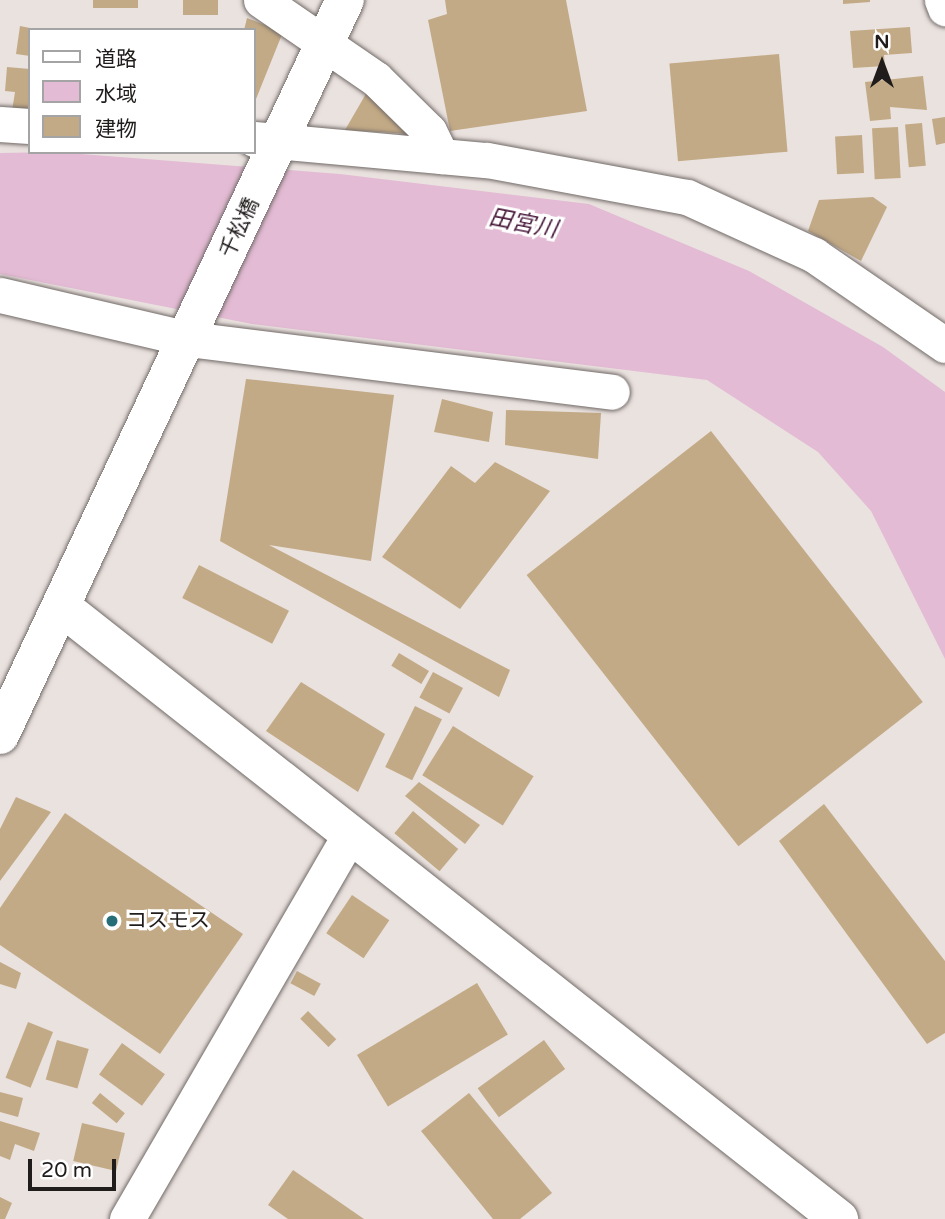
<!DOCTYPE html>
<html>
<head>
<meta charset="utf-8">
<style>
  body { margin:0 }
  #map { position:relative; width:945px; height:1219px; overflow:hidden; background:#eae2df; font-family:"Varela Round","Noto Sans JP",sans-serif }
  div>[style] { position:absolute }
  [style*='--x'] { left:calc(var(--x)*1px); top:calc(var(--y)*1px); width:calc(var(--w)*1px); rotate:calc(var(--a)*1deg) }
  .water>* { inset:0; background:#e3bbd4 }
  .building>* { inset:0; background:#c3aa86; transform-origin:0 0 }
  .roads { filter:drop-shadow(0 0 2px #716a67) drop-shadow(0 0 2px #716a67) }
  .minor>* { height:35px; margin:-17.5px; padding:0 17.5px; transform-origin:17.5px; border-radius:17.5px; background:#fff }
  .tertiary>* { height:38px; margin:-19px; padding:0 19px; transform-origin:19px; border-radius:19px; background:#fff }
  .dots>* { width:19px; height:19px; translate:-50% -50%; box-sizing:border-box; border:4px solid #fff; border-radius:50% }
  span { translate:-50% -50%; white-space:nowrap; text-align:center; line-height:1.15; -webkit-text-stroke:6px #fff; paint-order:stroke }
  .street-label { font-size:21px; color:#1f1c1b }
  .poi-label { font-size:21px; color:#1f1c1b }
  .left { translate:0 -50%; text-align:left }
  .water-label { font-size:23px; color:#47183a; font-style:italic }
  .legend { position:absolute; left:28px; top:28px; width:228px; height:126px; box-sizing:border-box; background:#fff; border:2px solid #a5a4a4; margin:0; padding:9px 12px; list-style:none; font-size:21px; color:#1f1c1b }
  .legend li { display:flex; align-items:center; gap:14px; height:35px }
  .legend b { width:35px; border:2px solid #a5a4a4 }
  .north { position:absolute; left:847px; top:28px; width:70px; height:70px; -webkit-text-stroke:5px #fff; paint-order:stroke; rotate:0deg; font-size:19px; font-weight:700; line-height:28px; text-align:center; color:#1f1c1b }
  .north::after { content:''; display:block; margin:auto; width:24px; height:32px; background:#1f1c1b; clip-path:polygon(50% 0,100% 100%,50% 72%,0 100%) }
  .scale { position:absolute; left:28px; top:1159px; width:88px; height:32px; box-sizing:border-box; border:4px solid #1f1c1b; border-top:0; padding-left:9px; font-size:21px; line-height:24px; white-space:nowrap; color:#1f1c1b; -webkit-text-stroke:5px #fff; paint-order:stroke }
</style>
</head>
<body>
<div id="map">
  <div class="water">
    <div style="clip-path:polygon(55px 152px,340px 174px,589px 204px,749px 271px,883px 347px,945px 392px,945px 659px,871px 511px,818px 452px,707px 380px,252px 324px,0 274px,0 153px)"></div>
  </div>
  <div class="building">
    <div style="left:93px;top:0;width:45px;height:8px"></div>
    <div style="left:183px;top:0;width:35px;height:15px"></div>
    <div style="clip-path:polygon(445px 0,566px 0,587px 111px,450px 131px,428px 20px,447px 14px)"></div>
    <div style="clip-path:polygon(843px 0,870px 0,870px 2px,843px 4px)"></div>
    <div style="clip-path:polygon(247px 18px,283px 32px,254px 104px,254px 30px,244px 30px)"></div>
    <div style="clip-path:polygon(20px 26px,30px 28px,30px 56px,16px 54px)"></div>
    <div style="clip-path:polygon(910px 27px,912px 53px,884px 55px,885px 66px,853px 68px,850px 31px)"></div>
    <div style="left:779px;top:54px;width:98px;height:110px;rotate:85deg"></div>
    <div style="clip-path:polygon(7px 67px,30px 69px,30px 114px,12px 111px,15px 92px,5px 91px)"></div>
    <div style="clip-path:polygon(923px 76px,927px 110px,890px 107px,891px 119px,870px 121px,865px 82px)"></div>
    <div style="clip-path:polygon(367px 92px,412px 134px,345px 130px)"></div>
    <div style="clip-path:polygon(945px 117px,945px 143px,936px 145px,932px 119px)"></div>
    <div style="left:922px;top:123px;width:43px;height:17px;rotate:85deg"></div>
    <div style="left:898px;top:127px;width:51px;height:26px;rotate:87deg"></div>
    <div style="left:862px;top:135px;width:38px;height:27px;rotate:87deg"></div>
    <div style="clip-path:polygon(873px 197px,887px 207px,861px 261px,808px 231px,819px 200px)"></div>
    <div style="clip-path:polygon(246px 379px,394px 395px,371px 561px,269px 545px,510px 670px,499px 697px,220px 541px)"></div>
    <div style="clip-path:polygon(442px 399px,493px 412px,489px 442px,434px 432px)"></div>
    <div style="clip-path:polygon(506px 410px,601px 413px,598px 459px,505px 445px)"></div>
    <div style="left:711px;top:431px;width:344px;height:234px;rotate:52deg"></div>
    <div style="clip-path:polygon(495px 462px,550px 491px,460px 609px,382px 557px,451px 466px,475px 483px)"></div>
    <div style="left:199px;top:565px;width:101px;height:37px;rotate:27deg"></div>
    <div style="left:399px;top:653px;width:35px;height:15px;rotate:31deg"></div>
    <div style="left:433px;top:672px;width:34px;height:29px;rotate:28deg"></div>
    <div style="clip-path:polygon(301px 682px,385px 734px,358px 792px,266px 731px)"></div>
    <div style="left:415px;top:706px;width:30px;height:68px;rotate:26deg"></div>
    <div style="left:453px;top:726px;width:95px;height:58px;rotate:32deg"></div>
    <div style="clip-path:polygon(419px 782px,480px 825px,465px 844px,405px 796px)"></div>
    <div style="clip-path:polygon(16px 797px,51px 812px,0 881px,0 829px)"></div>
    <div style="clip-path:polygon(824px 804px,945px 961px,945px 1033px,927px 1044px,779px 841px)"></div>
    <div style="left:413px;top:811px;width:59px;height:29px;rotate:40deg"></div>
    <div style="clip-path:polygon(65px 813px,243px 934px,160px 1054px,0 945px,0 908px)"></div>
    <div style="left:352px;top:895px;width:45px;height:46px;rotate:34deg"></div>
    <div style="clip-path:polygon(0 962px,21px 973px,16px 989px,0 984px)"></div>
    <div style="left:297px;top:971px;width:27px;height:14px;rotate:28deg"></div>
    <div style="left:477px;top:983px;width:60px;height:140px;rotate:59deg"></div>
    <div style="left:308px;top:1011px;width:40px;height:11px;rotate:45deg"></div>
    <div style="left:28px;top:1022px;width:27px;height:60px;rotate:22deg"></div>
    <div style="left:57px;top:1040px;width:33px;height:41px;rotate:16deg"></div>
    <div style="left:544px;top:1040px;width:36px;height:82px;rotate:54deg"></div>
    <div style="left:122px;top:1043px;width:53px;height:39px;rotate:36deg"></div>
    <div style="clip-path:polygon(0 1092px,23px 1098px,18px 1117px,0 1112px)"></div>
    <div style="left:100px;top:1093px;width:32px;height:13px;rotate:39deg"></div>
    <div style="clip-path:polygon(469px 1093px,552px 1193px,520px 1219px,493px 1219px,421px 1131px)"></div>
    <div style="clip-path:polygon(0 1121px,40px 1133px,34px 1151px,15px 1144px,10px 1160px,0 1156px)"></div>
    <div style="left:82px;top:1123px;width:44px;height:39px;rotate:13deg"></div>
    <div style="clip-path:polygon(293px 1170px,364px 1219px,288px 1219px,268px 1205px)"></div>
    <div style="clip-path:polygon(0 1197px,12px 1203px,5px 1219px,0 1219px)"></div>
  </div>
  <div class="roads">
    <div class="minor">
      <div style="--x:261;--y:0;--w:140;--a:34.5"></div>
      <div style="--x:376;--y:79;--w:74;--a:44.5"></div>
      <div style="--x:429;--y:131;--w:28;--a:64"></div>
      <div style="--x:942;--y:0;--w:9;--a:69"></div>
      <div style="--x:0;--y:124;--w:30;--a:4"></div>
      <div style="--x:254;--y:139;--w:234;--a:5.2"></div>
      <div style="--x:487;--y:160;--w:203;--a:10.5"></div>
      <div style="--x:687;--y:197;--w:140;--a:24.5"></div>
      <div style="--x:814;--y:255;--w:159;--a:34.5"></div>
      <div style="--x:0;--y:295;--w:194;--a:13.1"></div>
      <div style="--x:189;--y:339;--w:426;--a:7.1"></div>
      <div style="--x:127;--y:1219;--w:445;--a:-59.9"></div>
    </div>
    <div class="tertiary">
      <div style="--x:63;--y:608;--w:988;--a:38.22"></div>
      <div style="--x:0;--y:735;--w:812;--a:-64.86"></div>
    </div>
  </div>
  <div class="dots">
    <div style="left:112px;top:921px;background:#256e78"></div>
  </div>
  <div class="street-label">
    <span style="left:240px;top:228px;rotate:-65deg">千松橋</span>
  </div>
  <div class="poi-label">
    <span class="left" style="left:126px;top:921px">コスモス</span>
  </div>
  <div class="water-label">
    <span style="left:523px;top:224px;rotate:11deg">田宮川</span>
  </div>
  <ul class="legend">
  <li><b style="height:9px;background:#fff"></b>道路</li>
  <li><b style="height:19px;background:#e3bbd4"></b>水域</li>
  <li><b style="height:19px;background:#c3aa86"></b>建物</li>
  </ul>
  <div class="north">N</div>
  <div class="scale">20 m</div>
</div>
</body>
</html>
